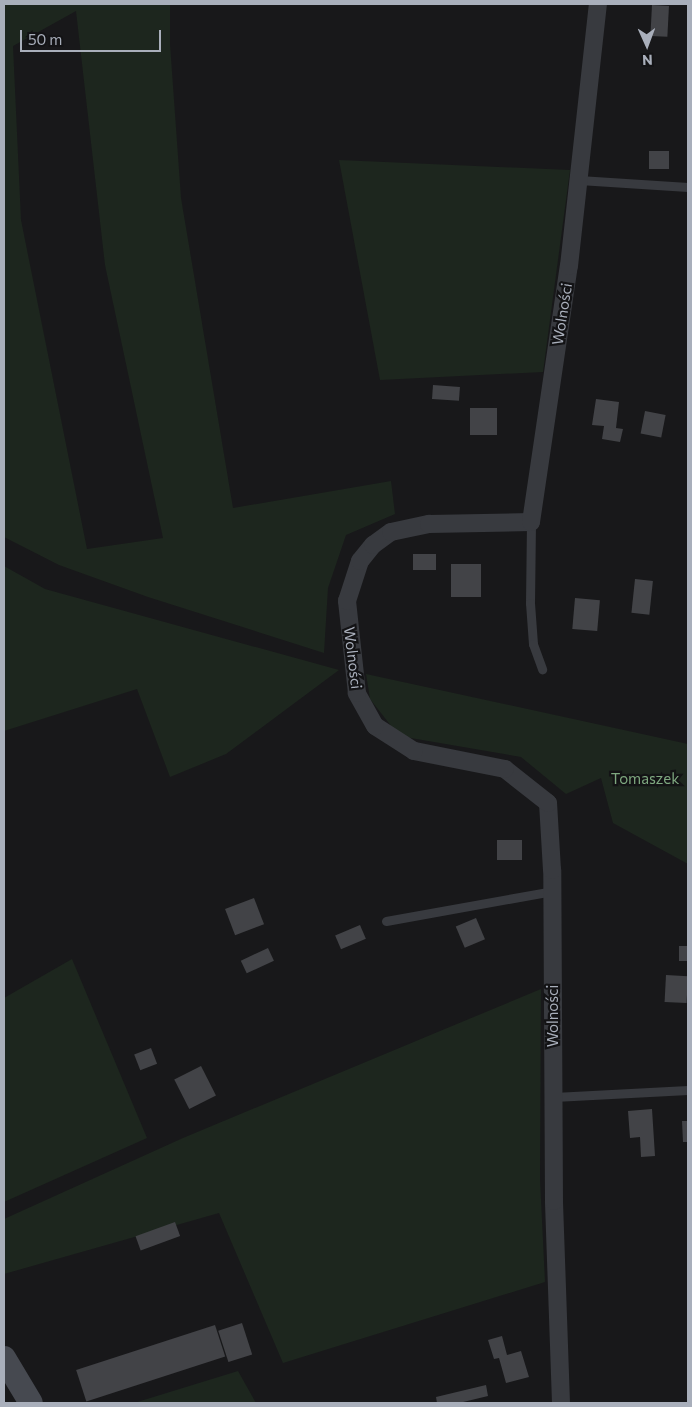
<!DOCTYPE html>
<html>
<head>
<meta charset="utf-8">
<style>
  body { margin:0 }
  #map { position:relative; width:692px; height:1407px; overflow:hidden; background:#18181a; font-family:Commissioner,sans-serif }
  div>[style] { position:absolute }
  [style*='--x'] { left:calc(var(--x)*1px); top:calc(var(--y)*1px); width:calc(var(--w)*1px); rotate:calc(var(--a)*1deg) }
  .green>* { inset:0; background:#1d261e }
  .building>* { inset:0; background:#424347; transform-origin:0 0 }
  .lane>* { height:9px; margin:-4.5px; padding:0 4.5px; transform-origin:4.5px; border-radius:4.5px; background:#383a3f }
  .street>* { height:18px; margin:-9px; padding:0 9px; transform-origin:9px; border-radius:9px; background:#383a3f }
  .secondary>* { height:24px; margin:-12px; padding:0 12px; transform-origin:12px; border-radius:12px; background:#464950 }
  span { translate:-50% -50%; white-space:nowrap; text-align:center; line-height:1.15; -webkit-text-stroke:4.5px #131315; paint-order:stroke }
  .street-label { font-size:15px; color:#a9afbb }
  .park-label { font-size:15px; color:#7ea77f }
  .frame { position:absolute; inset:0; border:5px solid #a9afbb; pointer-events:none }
  .north { position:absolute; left:622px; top:20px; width:50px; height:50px; -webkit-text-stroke:4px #131315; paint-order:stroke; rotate:178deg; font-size:14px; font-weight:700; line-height:20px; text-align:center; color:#a9afbb }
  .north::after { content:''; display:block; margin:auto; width:18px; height:22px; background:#a9afbb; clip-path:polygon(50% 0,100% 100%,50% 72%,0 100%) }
  .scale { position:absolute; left:20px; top:30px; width:141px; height:22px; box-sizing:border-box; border:2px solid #a9afbb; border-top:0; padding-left:6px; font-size:15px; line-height:18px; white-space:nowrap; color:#a9afbb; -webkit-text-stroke:4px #131315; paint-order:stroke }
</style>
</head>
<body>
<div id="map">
  <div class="green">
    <div style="clip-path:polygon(evenodd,4px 4px,170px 4px,170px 44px,181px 198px,233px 508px,391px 481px,395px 514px,346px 535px,328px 588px,324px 653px,148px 597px,59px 565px,4px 537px,4px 4px,76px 11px,105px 265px,163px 538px,87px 549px,21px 220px,13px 46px,76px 11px)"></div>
    <div style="clip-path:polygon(339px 160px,570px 170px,543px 372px,380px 380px)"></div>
    <div style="clip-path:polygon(4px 566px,45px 589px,339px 670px,226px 754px,170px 777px,137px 689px,4px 731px)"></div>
    <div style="clip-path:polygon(366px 674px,688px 744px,688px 864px,613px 823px,601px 778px,566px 794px,521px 757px,399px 736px,370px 699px)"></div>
    <div style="clip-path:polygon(72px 959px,147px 1138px,4px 1202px,4px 998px)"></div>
    <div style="clip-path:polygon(541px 989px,540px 1179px,545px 1282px,283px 1363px,219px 1213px,4px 1274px,4px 1219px,183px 1138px)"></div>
    <div style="clip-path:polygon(238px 1371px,256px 1403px,134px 1403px)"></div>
  </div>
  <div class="building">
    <div style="left:652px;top:5px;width:17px;height:31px;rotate:3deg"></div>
    <div style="left:649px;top:151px;width:20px;height:18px"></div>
    <div style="left:433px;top:385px;width:27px;height:14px;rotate:4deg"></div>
    <div style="clip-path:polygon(596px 399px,619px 402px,616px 428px,623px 429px,620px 442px,602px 439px,604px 426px,592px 425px)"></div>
    <div style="left:470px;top:408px;width:27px;height:27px"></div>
    <div style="left:645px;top:411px;width:21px;height:23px;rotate:11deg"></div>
    <div style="left:436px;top:554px;width:16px;height:23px;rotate:90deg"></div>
    <div style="left:481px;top:564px;width:33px;height:30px;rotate:90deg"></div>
    <div style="left:635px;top:579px;width:18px;height:34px;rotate:6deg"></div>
    <div style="left:575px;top:598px;width:25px;height:31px;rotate:5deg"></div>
    <div style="left:497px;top:840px;width:25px;height:20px"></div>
    <div style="left:254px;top:898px;width:28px;height:31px;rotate:69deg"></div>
    <div style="left:476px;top:918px;width:23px;height:22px;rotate:67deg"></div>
    <div style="left:360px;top:925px;width:15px;height:27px;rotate:67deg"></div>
    <div style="left:679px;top:946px;width:9px;height:15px"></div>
    <div style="left:268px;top:948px;width:14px;height:30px;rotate:65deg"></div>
    <div style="left:666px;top:975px;width:22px;height:27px;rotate:3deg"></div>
    <div style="left:151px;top:1048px;width:17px;height:18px;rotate:69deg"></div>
    <div style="left:201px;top:1066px;width:33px;height:30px;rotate:63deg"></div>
    <div style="clip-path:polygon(652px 1109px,655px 1156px,641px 1157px,640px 1137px,630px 1138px,628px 1111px)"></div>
    <div style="clip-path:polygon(682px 1121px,688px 1121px,688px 1142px,683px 1142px)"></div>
    <div style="left:175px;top:1222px;width:15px;height:42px;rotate:70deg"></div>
    <div style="left:242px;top:1323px;width:33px;height:25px;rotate:72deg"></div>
    <div style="left:215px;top:1325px;width:33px;height:146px;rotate:72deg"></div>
    <div style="clip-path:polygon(502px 1336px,507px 1355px,521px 1351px,529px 1377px,506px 1383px,499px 1358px,494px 1359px,488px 1340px)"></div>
    <div style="clip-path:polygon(486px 1385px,488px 1396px,459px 1403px,437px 1403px,436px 1397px)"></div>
  </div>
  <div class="lane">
    <div style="--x:579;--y:180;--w:109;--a:3.7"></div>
    <div style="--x:531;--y:522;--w:81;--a:90.7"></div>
    <div style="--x:530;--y:603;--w:41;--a:85.8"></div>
    <div style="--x:533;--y:644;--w:27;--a:70"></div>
    <div style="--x:386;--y:921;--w:169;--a:-10.2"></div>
    <div style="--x:554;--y:1097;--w:134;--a:-3"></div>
  </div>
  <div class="street">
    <div style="--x:561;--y:1403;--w:202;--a:-92"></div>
    <div style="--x:554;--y:1201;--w:331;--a:-90.3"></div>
    <div style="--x:552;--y:870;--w:67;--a:-93.4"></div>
    <div style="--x:548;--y:803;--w:55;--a:-141.7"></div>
    <div style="--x:505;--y:769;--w:93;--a:-168.8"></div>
    <div style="--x:414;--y:751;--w:46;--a:-147.3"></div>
    <div style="--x:375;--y:726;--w:38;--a:-119"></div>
    <div style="--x:357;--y:693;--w:93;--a:-96.2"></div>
    <div style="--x:347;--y:601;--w:42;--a:-72"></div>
    <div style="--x:360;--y:561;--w:21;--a:-51"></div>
    <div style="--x:373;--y:545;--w:22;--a:-36"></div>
    <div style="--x:391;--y:532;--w:39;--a:-12"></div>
    <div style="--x:429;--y:524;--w:102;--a:-1.1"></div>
    <div style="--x:531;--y:522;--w:259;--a:-81.6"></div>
    <div style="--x:569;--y:266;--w:264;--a:-83.7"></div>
  </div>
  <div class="secondary">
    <div style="--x:4;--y:1358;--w:52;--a:59"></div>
  </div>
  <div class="street-label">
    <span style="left:562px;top:314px;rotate:-81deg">Wolności</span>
    <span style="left:353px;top:658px;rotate:83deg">Wolności</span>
    <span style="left:553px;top:1016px;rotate:-90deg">Wolności</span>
  </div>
  <div class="park-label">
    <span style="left:645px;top:779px">Tomaszek</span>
  </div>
  <div class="frame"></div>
  <div class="north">N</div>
  <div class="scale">50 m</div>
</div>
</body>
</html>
